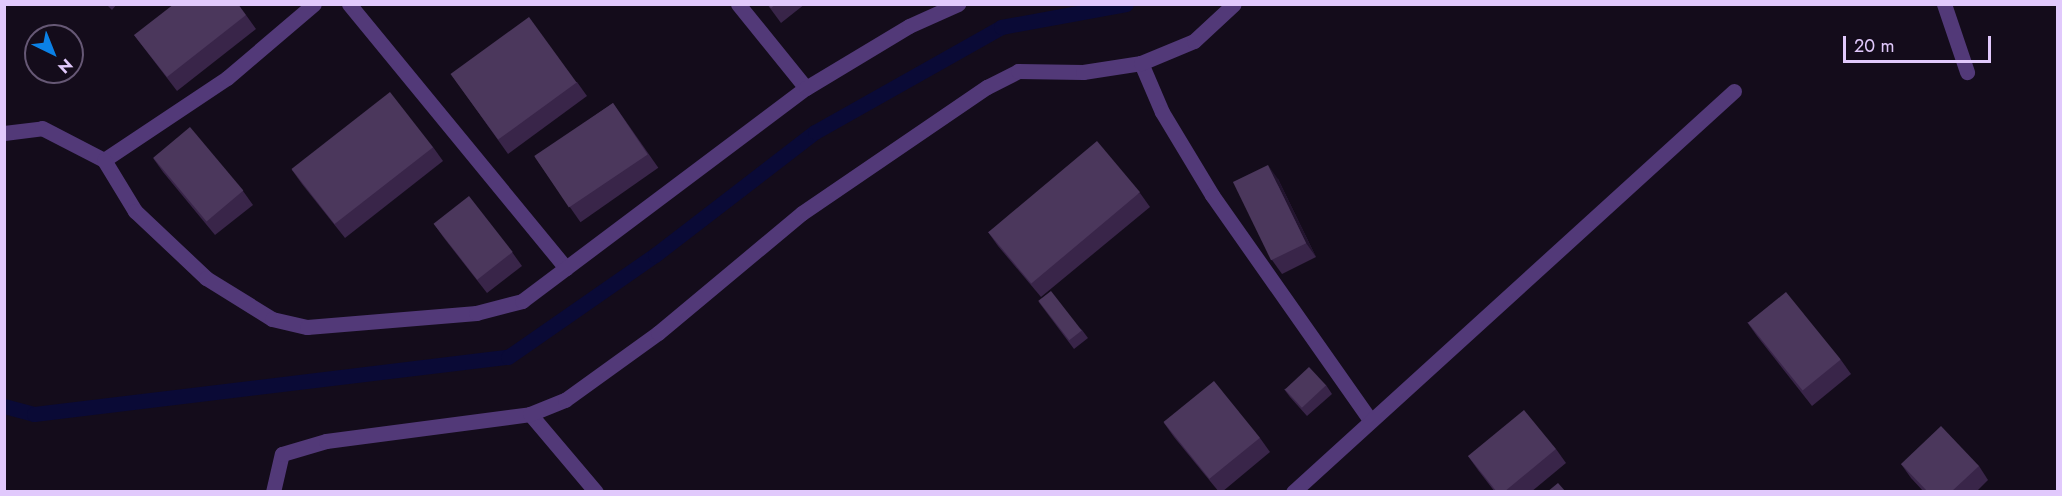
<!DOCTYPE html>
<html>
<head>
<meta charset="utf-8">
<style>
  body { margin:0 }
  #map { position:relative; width:2062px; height:496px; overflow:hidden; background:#140c1b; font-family:Jost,sans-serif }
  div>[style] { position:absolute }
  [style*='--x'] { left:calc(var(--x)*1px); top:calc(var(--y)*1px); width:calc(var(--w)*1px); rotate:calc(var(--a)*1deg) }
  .stream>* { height:15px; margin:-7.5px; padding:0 7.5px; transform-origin:7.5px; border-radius:7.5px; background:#0a0a36 }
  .minor>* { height:15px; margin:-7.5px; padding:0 7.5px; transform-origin:7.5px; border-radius:7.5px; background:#523978 }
  .wall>* { inset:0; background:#392549; transform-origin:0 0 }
  .shaded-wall>* { inset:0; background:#22142e }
  .building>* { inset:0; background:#4b375c; transform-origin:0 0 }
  span { translate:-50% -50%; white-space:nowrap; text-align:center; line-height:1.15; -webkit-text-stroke:4.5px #140c1b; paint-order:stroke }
  .frame { position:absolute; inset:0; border:6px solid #e1c9fc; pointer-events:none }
  .north { position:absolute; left:24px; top:24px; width:60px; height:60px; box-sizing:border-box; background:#140c1b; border:2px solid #665875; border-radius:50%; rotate:137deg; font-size:16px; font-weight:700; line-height:24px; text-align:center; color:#e1c9fc }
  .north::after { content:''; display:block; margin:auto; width:21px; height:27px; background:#0b81e6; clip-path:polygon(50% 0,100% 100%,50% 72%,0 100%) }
  .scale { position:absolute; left:1843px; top:36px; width:148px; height:27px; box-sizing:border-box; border:3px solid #e1c9fc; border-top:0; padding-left:8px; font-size:18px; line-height:21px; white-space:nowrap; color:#e1c9fc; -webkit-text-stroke:4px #140c1b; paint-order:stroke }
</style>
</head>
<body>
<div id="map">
  <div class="stream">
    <div style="--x:4;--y:406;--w:31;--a:15"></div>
    <div style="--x:34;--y:414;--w:477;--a:-6.9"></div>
    <div style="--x:508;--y:357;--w:179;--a:-34.8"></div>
    <div style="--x:655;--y:255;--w:202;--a:-37.6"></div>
    <div style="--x:815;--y:132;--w:214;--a:-29.4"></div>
    <div style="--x:1001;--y:27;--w:127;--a:-10.4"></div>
  </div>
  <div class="minor">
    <div style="--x:349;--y:4;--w:342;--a:50.6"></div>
    <div style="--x:738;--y:4;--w:108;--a:51"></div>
    <div style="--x:1944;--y:4;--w:72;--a:71.3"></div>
    <div style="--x:1141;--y:63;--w:53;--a:66.8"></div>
    <div style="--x:1162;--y:112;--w:97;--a:58.9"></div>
    <div style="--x:1212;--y:195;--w:273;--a:54.9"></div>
    <div style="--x:4;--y:133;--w:38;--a:-7"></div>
    <div style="--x:42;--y:128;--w:70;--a:27.3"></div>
    <div style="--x:104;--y:160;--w:148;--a:-33.7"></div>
    <div style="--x:227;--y:78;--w:114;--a:-40.4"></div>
    <div style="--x:104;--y:160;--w:60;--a:58.7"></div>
    <div style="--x:135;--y:211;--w:98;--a:43.3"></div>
    <div style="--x:206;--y:278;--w:78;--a:31.8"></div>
    <div style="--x:272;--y:319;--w:36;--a:13"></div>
    <div style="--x:307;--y:327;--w:170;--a:-4.7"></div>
    <div style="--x:476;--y:313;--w:48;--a:-14.6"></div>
    <div style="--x:522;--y:301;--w:355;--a:-36.9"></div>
    <div style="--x:806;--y:88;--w:120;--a:-31"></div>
    <div style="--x:909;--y:26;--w:54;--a:-24.2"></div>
    <div style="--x:530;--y:414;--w:102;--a:49.8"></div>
    <div style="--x:273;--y:492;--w:39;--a:-77"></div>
    <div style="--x:282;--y:454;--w:46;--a:-16.5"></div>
    <div style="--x:326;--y:441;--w:206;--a:-7.5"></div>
    <div style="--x:530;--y:414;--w:38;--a:-22"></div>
    <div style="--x:565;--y:400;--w:115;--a:-35.8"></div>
    <div style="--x:658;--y:333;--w:187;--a:-39.8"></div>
    <div style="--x:802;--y:213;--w:224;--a:-34.3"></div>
    <div style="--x:987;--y:87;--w:35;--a:-27"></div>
    <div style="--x:1018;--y:71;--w:65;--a:0.9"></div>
    <div style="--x:1083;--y:72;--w:59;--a:-8.8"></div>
    <div style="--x:1141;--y:63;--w:57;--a:-22.5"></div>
    <div style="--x:1194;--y:41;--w:54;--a:-42.8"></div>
    <div style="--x:1293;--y:492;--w:596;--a:-42.28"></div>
  </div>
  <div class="wall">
    <div style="clip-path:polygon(106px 4px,117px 4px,112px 10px)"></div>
    <div style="clip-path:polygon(767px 4px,805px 4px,781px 23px)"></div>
    <div style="clip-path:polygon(246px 15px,256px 29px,177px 91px,134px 35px)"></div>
    <div style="clip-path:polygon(451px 74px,577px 82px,587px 96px,508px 154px)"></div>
    <div style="left:613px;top:103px;width:79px;height:95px;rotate:55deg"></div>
    <div style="clip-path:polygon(433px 147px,443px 161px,345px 238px,302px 184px,292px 170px)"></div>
    <div style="clip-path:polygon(153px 158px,243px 191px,253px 205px,215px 235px,163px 172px)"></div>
    <div style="clip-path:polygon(1278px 179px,1316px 257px,1282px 274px,1272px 260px)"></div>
    <div style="clip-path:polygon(1140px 193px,1150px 207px,1041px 297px,998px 246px,988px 232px)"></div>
    <div style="clip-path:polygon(434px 224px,512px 252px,522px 266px,487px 293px,444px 238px)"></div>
    <div style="clip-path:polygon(1038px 301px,1082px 330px,1088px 338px,1074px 349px)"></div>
    <div style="clip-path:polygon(1747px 322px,1841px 360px,1851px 374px,1812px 406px,1757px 336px)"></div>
    <div style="clip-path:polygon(1326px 385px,1332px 394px,1307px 416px,1290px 397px,1284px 389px)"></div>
    <div style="clip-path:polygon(1164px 423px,1260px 438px,1270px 452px,1222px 492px,1219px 492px,1174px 437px)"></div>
    <div style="clip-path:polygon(1556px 449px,1566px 463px,1531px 492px,1495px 492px,1478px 470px,1468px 456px)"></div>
    <div style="clip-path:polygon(1901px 464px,1979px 466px,1988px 480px,1976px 492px,1924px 492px,1911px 478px)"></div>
  </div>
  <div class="shaded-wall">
    <div style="clip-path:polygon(1268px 165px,1278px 179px,1316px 257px,1306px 243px)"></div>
  </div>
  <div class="building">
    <div style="clip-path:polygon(174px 4px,238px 4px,246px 15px,167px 77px,134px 35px)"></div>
    <div style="clip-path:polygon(768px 4px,776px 4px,771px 8px)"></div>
    <div style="left:529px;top:17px;width:81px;height:97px;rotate:54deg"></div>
    <div style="left:390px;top:92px;width:70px;height:125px;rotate:52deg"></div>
    <div style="left:613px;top:103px;width:62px;height:95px;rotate:56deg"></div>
    <div style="left:190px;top:127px;width:83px;height:48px;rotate:50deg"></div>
    <div style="left:1097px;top:141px;width:67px;height:142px;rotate:50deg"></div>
    <div style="left:1268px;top:165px;width:87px;height:39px;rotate:64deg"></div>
    <div style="left:469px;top:196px;width:71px;height:45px;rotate:52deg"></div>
    <div style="left:1051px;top:291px;width:50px;height:16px;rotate:52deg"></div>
    <div style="left:1786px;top:292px;width:87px;height:49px;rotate:51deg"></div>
    <div style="left:1309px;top:367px;width:25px;height:33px;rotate:47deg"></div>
    <div style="left:1214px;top:381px;width:73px;height:65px;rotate:51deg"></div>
    <div style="clip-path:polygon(1524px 410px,1556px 449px,1504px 492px,1497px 492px,1468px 456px)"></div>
    <div style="clip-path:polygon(1941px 426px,1979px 466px,1951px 492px,1928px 492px,1901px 464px)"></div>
    <div style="clip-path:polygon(1558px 483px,1566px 492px,1547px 492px)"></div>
  </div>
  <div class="frame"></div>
  <div class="north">N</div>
  <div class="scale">20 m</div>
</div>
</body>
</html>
